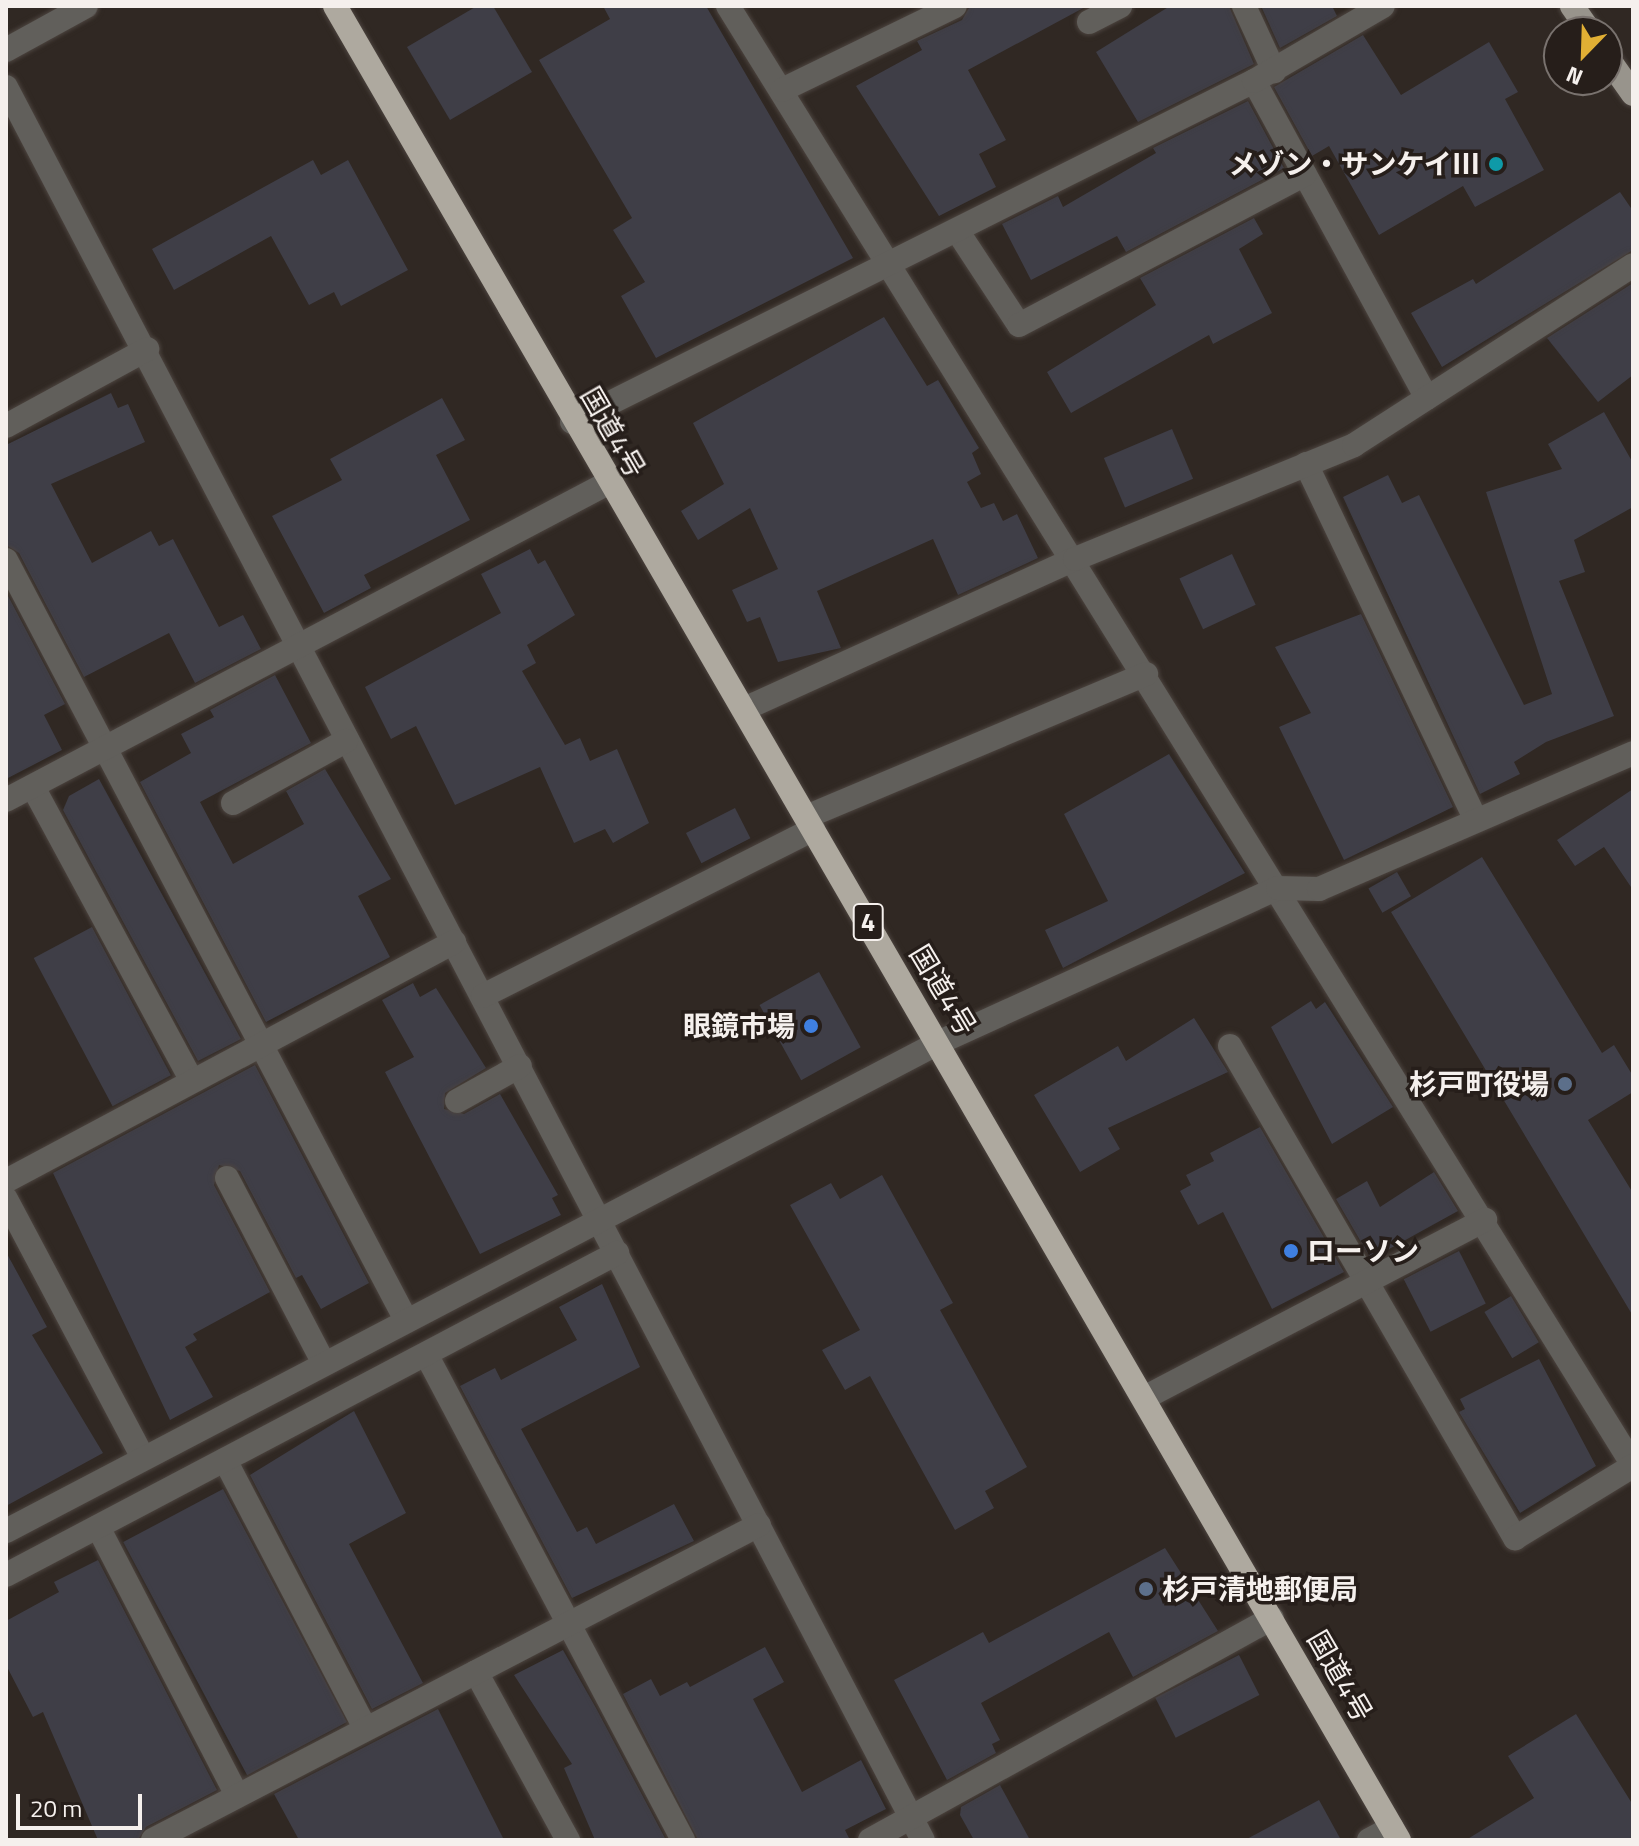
<!DOCTYPE html>
<html>
<head>
<meta charset="utf-8">
<style>
  body { margin:0 }
  #map { position:relative; width:1639px; height:1846px; overflow:hidden; background:#302823; font-family:"Titillium Web","Noto Sans JP",sans-serif }
  div>[style] { position:absolute }
  [style*='--x'] { left:calc(var(--x)*1px); top:calc(var(--y)*1px); width:calc(var(--w)*1px); rotate:calc(var(--a)*1deg) }
  .building>* { inset:0; background:#3f3e47; transform-origin:0 0 }
  .roads { filter:drop-shadow(0 0 2px #4c443f) drop-shadow(0 0 2px #4c443f) }
  .minor>* { height:24px; margin:-12px; padding:0 12px; transform-origin:12px; border-radius:12px; background:#615f5b }
  .major>* { height:24px; margin:-12px; padding:0 12px; transform-origin:12px; border-radius:12px; background:#98948c }
  .highway>* { height:24px; margin:-12px; padding:0 12px; transform-origin:12px; border-radius:12px; background:#aea99f }
  .dots>* { width:22px; height:22px; translate:-50% -50%; box-sizing:border-box; border:4px solid #261e1a; border-radius:50% }
  span { translate:-50% -50%; white-space:nowrap; text-align:center; line-height:1.15; -webkit-text-stroke:7px #261e1a; paint-order:stroke }
  .shield-label span { padding:2px 6px; background:#261e1a; border:2px solid; border-radius:6px; -webkit-text-stroke-width:0 }
  .shield-label { font-size:26px; color:#f5f0ed; font-weight:700 }
  .poi-label { font-size:28px; color:#f5f0ed; font-weight:700 }
  .right { translate:-100% -50%; text-align:right }
  .left { translate:0 -50%; text-align:left }
  .street-label { font-size:28px; color:#f5f0ed }
  .frame { position:absolute; inset:0; border:8px solid #f5f0ed; pointer-events:none }
  .north { position:absolute; left:1543px; top:16px; width:80px; height:80px; box-sizing:border-box; background:#261e1a; border:2px solid #79726e; border-radius:50%; rotate:203deg; font-size:22px; font-weight:700; line-height:32px; text-align:center; color:#f5f0ed }
  .north::after { content:''; display:block; margin:auto; width:28px; height:36px; background:#e1af34; clip-path:polygon(50% 0,100% 100%,50% 72%,0 100%) }
  .scale { position:absolute; left:16px; top:1794px; width:126px; height:36px; box-sizing:border-box; border:4px solid #f5f0ed; border-top:0; padding-left:10px; font-size:24px; line-height:28px; white-space:nowrap; color:#f5f0ed; -webkit-text-stroke:6px #261e1a; paint-order:stroke }
</style>
</head>
<body>
<div id="map">
  <div class="building">
    <div style="clip-path:polygon(477px 6px,493px 6px,532px 72px,450px 120px,407px 47px)"></div>
    <div style="clip-path:polygon(603px 6px,706px 6px,853px 258px,656px 358px,621px 296px,645px 282px,613px 230px,632px 218px,539px 60px,610px 19px)"></div>
    <div style="clip-path:polygon(970px 6px,1087px 6px,968px 70px,1006px 140px,979px 154px,996px 187px,939px 216px,856px 86px,922px 50px,917px 41px,962px 20px)"></div>
    <div style="clip-path:polygon(1170px 6px,1229px 6px,1254px 64px,1138px 122px,1096px 52px)"></div>
    <div style="clip-path:polygon(1261px 6px,1332px 6px,1337px 16px,1280px 48px)"></div>
    <div style="clip-path:polygon(1363px 35px,1401px 95px,1489px 42px,1518px 92px,1505px 99px,1544px 170px,1475px 207px,1463px 186px,1379px 235px,1329px 146px,1312px 156px,1274px 87px)"></div>
    <div style="clip-path:polygon(1248px 101px,1284px 168px,1126px 252px,1117px 236px,1031px 280px,1002px 224px,1058px 196px,1063px 207px,1156px 153px,1153px 148px)"></div>
    <div style="clip-path:polygon(313px 160px,321px 175px,348px 160px,408px 270px,341px 306px,334px 292px,309px 305px,271px 236px,174px 290px,152px 249px)"></div>
    <div style="clip-path:polygon(1620px 192px,1633px 211px,1633px 250px,1442px 367px,1411px 313px,1473px 279px,1476px 284px)"></div>
    <div style="clip-path:polygon(1254px 218px,1263px 234px,1239px 249px,1272px 313px,1213px 344px,1209px 335px,1071px 413px,1047px 372px,1156px 305px,1140px 278px)"></div>
    <div style="clip-path:polygon(1633px 283px,1633px 375px,1598px 402px,1547px 338px)"></div>
    <div style="clip-path:polygon(884px 317px,927px 386px,938px 380px,979px 448px,972px 453px,981px 474px,967px 482px,981px 508px,994px 503px,1003px 521px,1017px 514px,1038px 558px,958px 595px,933px 539px,817px 591px,841px 648px,778px 662px,760px 617px,747px 622px,732px 590px,778px 569px,750px 508px,698px 540px,681px 511px,724px 484px,693px 423px)"></div>
    <div style="clip-path:polygon(111px 393px,118px 408px,128px 404px,145px 442px,51px 484px,92px 563px,151px 531px,159px 546px,173px 539px,219px 627px,243px 615px,261px 649px,195px 683px,169px 633px,84px 677px,19px 553px,6px 545px,6px 445px)"></div>
    <div style="clip-path:polygon(442px 398px,465px 440px,436px 455px,470px 520px,364px 575px,371px 588px,324px 613px,272px 516px,342px 480px,330px 459px)"></div>
    <div style="clip-path:polygon(1604px 412px,1633px 463px,1633px 507px,1574px 540px,1585px 572px,1559px 581px,1614px 716px,1546px 742px,1514px 762px,1520px 774px,1480px 794px,1343px 497px,1388px 475px,1402px 503px,1419px 495px,1524px 705px,1552px 694px,1486px 492px,1562px 469px,1548px 444px)"></div>
    <div style="left:1172px;top:429px;width:54px;height:74px;rotate:67deg"></div>
    <div style="clip-path:polygon(530px 549px,538px 564px,545px 560px,575px 615px,527px 645px,536px 663px,522px 671px,565px 745px,580px 738px,590px 761px,617px 749px,649px 823px,613px 843px,605px 829px,574px 843px,540px 767px,455px 805px,416px 726px,391px 739px,365px 687px,501px 613px,481px 574px)"></div>
    <div style="left:1232px;top:554px;width:56px;height:58px;rotate:65deg"></div>
    <div style="clip-path:polygon(6px 592px,65px 704px,44px 715px,62px 750px,6px 779px)"></div>
    <div style="clip-path:polygon(1361px 614px,1453px 807px,1344px 860px,1279px 727px,1311px 713px,1275px 647px)"></div>
    <div style="clip-path:polygon(275px 675px,311px 743px,200px 802px,233px 864px,304px 824px,286px 791px,325px 769px,391px 879px,358px 896px,390px 957px,266px 1022px,140px 782px,191px 753px,181px 734px,214px 717px,210px 710px)"></div>
    <div style="clip-path:polygon(1169px 754px,1245px 873px,1063px 968px,1045px 930px,1108px 901px,1064px 814px)"></div>
    <div style="clip-path:polygon(99px 779px,241px 1039px,198px 1061px,63px 810px,69px 796px)"></div>
    <div style="clip-path:polygon(1633px 789px,1633px 890px,1604px 847px,1575px 866px,1557px 840px)"></div>
    <div style="left:735px;top:808px;width:34px;height:55px;rotate:63deg"></div>
    <div style="clip-path:polygon(1482px 857px,1602px 1053px,1614px 1045px,1633px 1076px,1633px 1092px,1588px 1120px,1633px 1193px,1633px 1316px,1391px 912px)"></div>
    <div style="left:1397px;top:872px;width:28px;height:33px;rotate:60deg"></div>
    <div style="left:92px;top:927px;width:168px;height:66px;rotate:62deg"></div>
    <div style="left:819px;top:972px;width:86px;height:68px;rotate:61deg"></div>
    <div style="clip-path:polygon(413px 983px,420px 997px,436px 988px,486px 1068px,445px 1093px,444px 1109px,464px 1114px,500px 1094px,558px 1195px,552px 1198px,561px 1215px,480px 1254px,385px 1072px,414px 1057px,382px 1000px)"></div>
    <div style="clip-path:polygon(1311px 1001px,1316px 1009px,1325px 1002px,1393px 1107px,1332px 1144px,1271px 1027px)"></div>
    <div style="clip-path:polygon(1194px 1018px,1228px 1072px,1108px 1128px,1120px 1149px,1080px 1172px,1034px 1095px,1118px 1046px,1126px 1061px)"></div>
    <div style="clip-path:polygon(255px 1065px,369px 1283px,321px 1309px,302px 1275px,296px 1278px,240px 1171px,219px 1165px,214px 1185px,270px 1292px,193px 1334px,197px 1340px,185px 1347px,213px 1397px,170px 1420px,53px 1173px)"></div>
    <div style="clip-path:polygon(1260px 1127px,1344px 1272px,1272px 1309px,1223px 1212px,1198px 1225px,1180px 1191px,1191px 1185px,1186px 1175px,1214px 1161px,1210px 1153px)"></div>
    <div style="clip-path:polygon(1434px 1172px,1458px 1211px,1371px 1259px,1336px 1199px,1367px 1181px,1380px 1207px)"></div>
    <div style="clip-path:polygon(882px 1175px,953px 1303px,940px 1310px,1027px 1467px,985px 1491px,994px 1508px,955px 1530px,870px 1376px,845px 1390px,822px 1350px,860px 1330px,790px 1205px,831px 1183px,840px 1199px)"></div>
    <div style="left:1459px;top:1251px;width:59px;height:62px;rotate:63deg"></div>
    <div style="clip-path:polygon(6px 1252px,47px 1327px,32px 1335px,103px 1453px,6px 1506px)"></div>
    <div style="clip-path:polygon(602px 1284px,640px 1367px,521px 1429px,577px 1532px,587px 1527px,596px 1544px,674px 1504px,694px 1541px,572px 1598px,460px 1386px,495px 1368px,501px 1380px,577px 1340px,559px 1307px)"></div>
    <div style="left:1511px;top:1296px;width:54px;height:31px;rotate:59deg"></div>
    <div style="clip-path:polygon(1539px 1359px,1596px 1466px,1520px 1513px,1459px 1412px,1465px 1409px,1460px 1399px)"></div>
    <div style="clip-path:polygon(354px 1411px,406px 1513px,349px 1544px,423px 1683px,372px 1709px,250px 1475px)"></div>
    <div style="left:223px;top:1489px;width:264px;height:113px;rotate:62deg"></div>
    <div style="clip-path:polygon(1165px 1548px,1218px 1631px,1133px 1677px,1109px 1632px,981px 1703px,1000px 1740px,992px 1744px,996px 1753px,947px 1780px,894px 1680px,983px 1632px,989px 1643px)"></div>
    <div style="clip-path:polygon(98px 1560px,217px 1790px,146px 1827px,138px 1840px,98px 1840px,43px 1712px,33px 1717px,6px 1665px,6px 1621px,59px 1592px,54px 1582px)"></div>
    <div style="clip-path:polygon(765px 1647px,784px 1682px,753px 1699px,802px 1792px,861px 1760px,886px 1809px,845px 1830px,850px 1840px,698px 1840px,623px 1694px,651px 1679px,660px 1696px,687px 1682px,690px 1687px)"></div>
    <div style="clip-path:polygon(563px 1650px,596px 1708px,666px 1840px,595px 1840px,564px 1768px,572px 1764px,514px 1675px)"></div>
    <div style="left:1239px;top:1655px;width:45px;height:94px;rotate:63deg"></div>
    <div style="clip-path:polygon(438px 1709px,504px 1840px,299px 1840px,274px 1794px)"></div>
    <div style="clip-path:polygon(1576px 1714px,1633px 1805px,1633px 1840px,1466px 1840px,1534px 1798px,1508px 1756px)"></div>
    <div style="clip-path:polygon(1000px 1785px,1030px 1840px,974px 1840px,960px 1815px,961px 1807px)"></div>
    <div style="clip-path:polygon(1319px 1800px,1341px 1840px,1245px 1840px)"></div>
  </div>
  <div class="roads">
    <div class="minor">
      <div style="--x:728;--y:6;--w:1717;--a:58.19"></div>
      <div style="--x:1244;--y:6;--w:72;--a:65.2"></div>
      <div style="--x:1089;--y:22;--w:35;--a:-27"></div>
      <div style="--x:6;--y:50;--w:91;--a:-28.8"></div>
      <div style="--x:1254;--y:81;--w:361;--a:61.4"></div>
      <div style="--x:6;--y:87;--w:1978;--a:62.39"></div>
      <div style="--x:782;--y:90;--w:192;--a:-25.9"></div>
      <div style="--x:958;--y:232;--w:111;--a:56.7"></div>
      <div style="--x:1019;--y:325;--w:323;--a:-27.8"></div>
      <div style="--x:572;--y:422;--w:762;--a:-26.57"></div>
      <div style="--x:1254;--y:81;--w:149;--a:-30.2"></div>
      <div style="--x:6;--y:426;--w:161;--a:-28.6"></div>
      <div style="--x:1306;--y:464;--w:395;--a:64.5"></div>
      <div style="--x:6;--y:560;--w:857;--a:62.24"></div>
      <div style="--x:744;--y:709;--w:363;--a:-24.4"></div>
      <div style="--x:1075;--y:559;--w:301;--a:-22.2"></div>
      <div style="--x:1354;--y:445;--w:332;--a:-32.8"></div>
      <div style="--x:33;--y:787;--w:334;--a:61.6"></div>
      <div style="--x:6;--y:800;--w:680;--a:-27.77"></div>
      <div style="--x:233;--y:803;--w:129;--a:-28.8"></div>
      <div style="--x:806;--y:817;--w:369;--a:-22.8"></div>
      <div style="--x:483;--y:996;--w:370;--a:-26.8"></div>
      <div style="--x:1230;--y:1046;--w:569;--a:59.92"></div>
      <div style="--x:1515;--y:1538;--w:138;--a:-31.4"></div>
      <div style="--x:457;--y:1101;--w:72;--a:-29.1"></div>
      <div style="--x:227;--y:1178;--w:208;--a:62.4"></div>
      <div style="--x:6;--y:1181;--w:508;--a:-28.08"></div>
      <div style="--x:6;--y:1199;--w:293;--a:62.1"></div>
      <div style="--x:426;--y:1354;--w:550;--a:62.13"></div>
      <div style="--x:1144;--y:1398;--w:385;--a:-27.6"></div>
      <div style="--x:225;--y:1460;--w:302;--a:62.4"></div>
      <div style="--x:98;--y:1527;--w:302;--a:62.6"></div>
      <div style="--x:6;--y:1531;--w:1054;--a:-27.63"></div>
      <div style="--x:940;--y:1042;--w:371;--a:-24.5"></div>
      <div style="--x:1278;--y:888;--w:41;--a:1.4"></div>
      <div style="--x:1319;--y:889;--w:342;--a:-23.4"></div>
      <div style="--x:6;--y:1575;--w:691;--a:-27.79"></div>
      <div style="--x:476;--y:1672;--w:192;--a:61.3"></div>
      <div style="--x:153;--y:1840;--w:683;--a:-27.47"></div>
      <div style="--x:870;--y:1840;--w:459;--a:-28.9"></div>
      <div style="--x:1369;--y:1840;--w:26;--a:-28"></div>
    </div>
    <div class="major">
      <div style="--x:1572;--y:6;--w:32;--a:55"></div>
      <div style="--x:1607;--y:57;--w:45;--a:54.9"></div>
    </div>
    <div class="highway">
      <div style="--x:335;--y:6;--w:2120;--a:59.88"></div>
    </div>
  </div>
  <div class="dots">
    <div style="left:1496px;top:164px;background:#0f9aa8"></div>
    <div style="left:811px;top:1026px;background:#3f7fe0"></div>
    <div style="left:1565px;top:1084px;background:#5c6f8a"></div>
    <div style="left:1291px;top:1251px;background:#3f7fe0"></div>
    <div style="left:1146px;top:1589px;background:#5c6f8a"></div>
  </div>
  <div class="shield-label">
    <span style="left:868px;top:922px">4</span>
  </div>
  <div class="poi-label">
    <span class="right" style="left:1480px;top:164px">メゾン・サンケイⅢ</span>
    <span class="right" style="left:795px;top:1026px">眼鏡市場</span>
    <span class="right" style="left:1549px;top:1084px">杉戸町役場</span>
    <span class="left" style="left:1307px;top:1251px">ローソン</span>
    <span class="left" style="left:1162px;top:1589px">杉戸清地郵便局</span>
  </div>
  <div class="street-label">
    <span style="left:613px;top:432px;rotate:60deg">国道4号</span>
    <span style="left:943px;top:990px;rotate:59deg">国道4号</span>
    <span style="left:1340px;top:1676px;rotate:60deg">国道4号</span>
  </div>
  <div class="frame"></div>
  <div class="north">N</div>
  <div class="scale">20 m</div>
</div>
</body>
</html>
